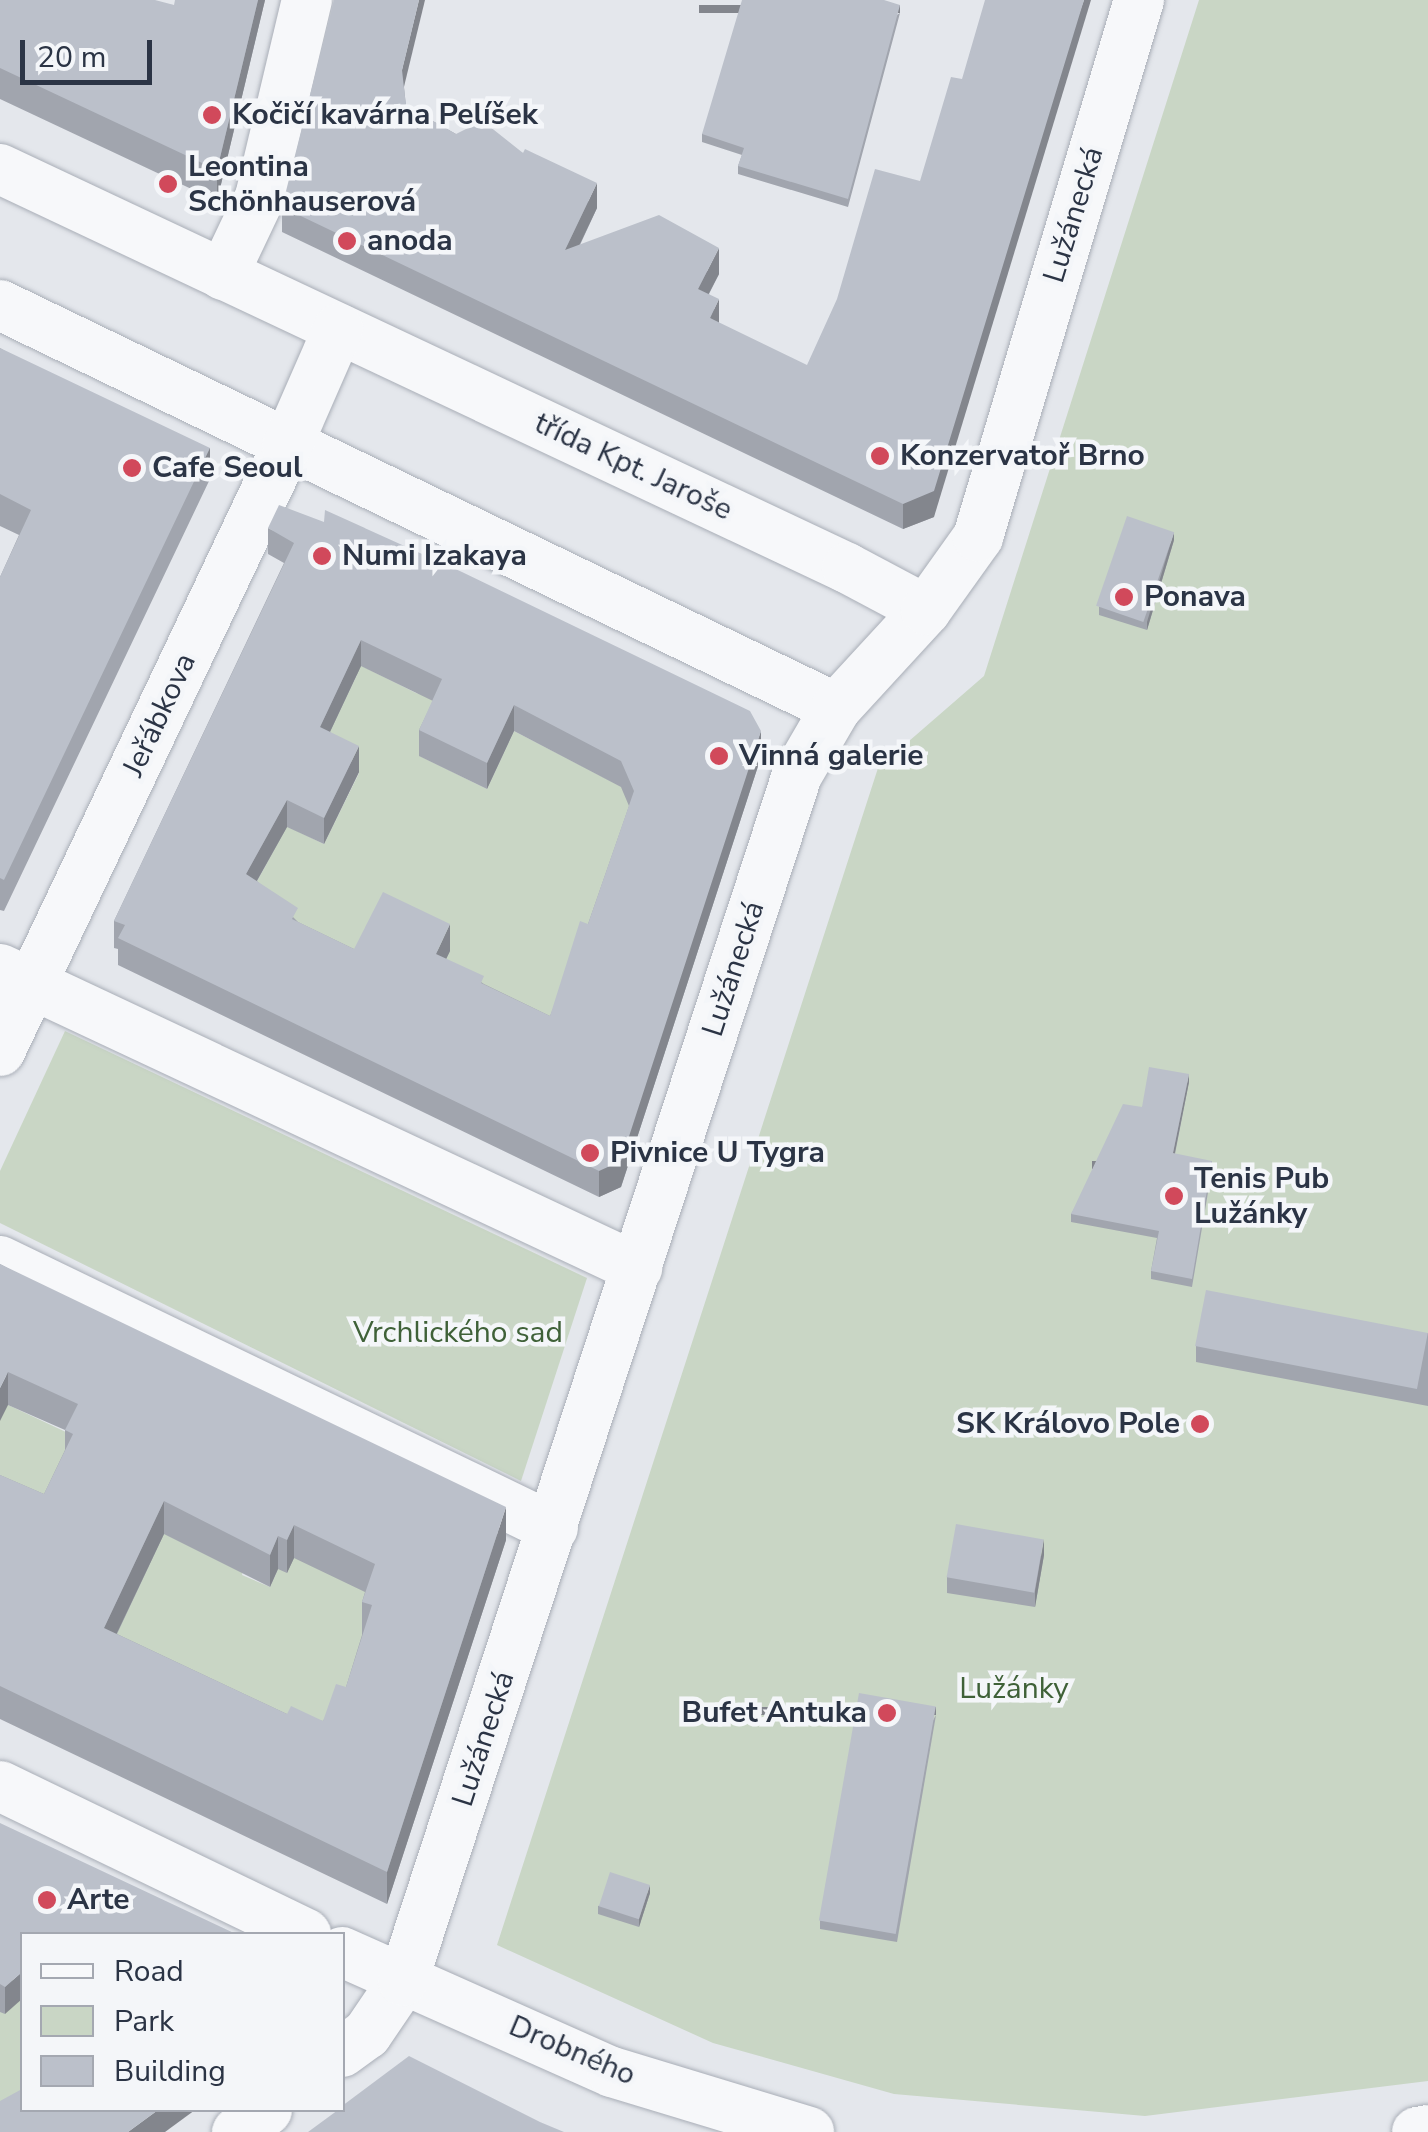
<!DOCTYPE html>
<html>
<head>
<meta charset="utf-8">
<style>
  body { margin:0 }
  #map { position:relative; width:1428px; height:2132px; overflow:hidden; background:#e4e7ec; font-family:"Nunito Sans",sans-serif }
  div>[style] { position:absolute }
  [style*='--x'] { left:calc(var(--x)*1px); top:calc(var(--y)*1px); width:calc(var(--w)*1px); rotate:calc(var(--a)*1deg) }
  .green>* { inset:0; background:#c9d6c5 }
  .roads { filter:drop-shadow(0 0 2px #a9aeb7) drop-shadow(0 0 2px #a9aeb7) }
  .minor>* { height:50px; margin:-25px; padding:0 25px; transform-origin:25px; border-radius:25px; background:#f7f8fa }
  .wall>* { inset:0; background:#a1a5ae }
  .shaded-wall>* { inset:0; background:#83868d; transform-origin:0 0 }
  .building>* { inset:0; background:#bbc0ca; transform-origin:0 0 }
  .dots>* { width:28px; height:28px; translate:-50% -50%; box-sizing:border-box; border:5px solid #f4f6f9; border-radius:50% }
  span { translate:-50% -50%; white-space:nowrap; text-align:center; line-height:1.15; -webkit-text-stroke:9px #f4f6f9; paint-order:stroke }
  .poi-label { font-size:30px; color:#2b3445; font-weight:700 }
  .left { translate:0 -50%; text-align:left }
  .right { translate:-100% -50%; text-align:right }
  .street-label { font-size:30px; color:#2b3445 }
  .park-label { font-size:30px; color:#3f6138 }
  .legend { position:absolute; left:20px; top:1932px; width:325px; height:180px; box-sizing:border-box; background:#f4f6f9; border:2px solid #a4a8b1; margin:0; padding:12px 18px; list-style:none; font-size:30px; color:#2b3445 }
  .legend li { display:flex; align-items:center; gap:20px; height:50px }
  .legend b { width:50px; border:2px solid #a4a8b1 }
  .scale { position:absolute; left:20px; top:40px; width:132px; height:45px; box-sizing:border-box; border:5px solid #2b3445; border-top:0; padding-left:12px; font-size:30px; line-height:35px; white-space:nowrap; color:#2b3445; -webkit-text-stroke:8px #f4f6f9; paint-order:stroke }
</style>
</head>
<body>
<div id="map">
  <div class="green">
    <div style="clip-path:polygon(1199px 0,1428px 0,1428px 2081px,1145px 2116px,894px 2094px,713px 2043px,497px 1945px,878px 768px,984px 676px)"></div>
    <div style="clip-path:polygon(356px 663px,416px 693px,445px 699px,420px 756px,487px 789px,514px 731px,626px 789px,633px 814px,558px 1028px,423px 1008px,450px 950px,354px 975px,246px 900px,266px 865px,278px 822px,324px 844px,359px 773px,313px 750px,338px 714px,357px 675px)"></div>
    <div style="clip-path:polygon(65px 1031px,587px 1278px,521px 1481px,0 1223px,0 1171px)"></div>
    <div style="clip-path:polygon(4px 1403px,85px 1441px,243px 1570px,242px 1575px,270px 1587px,278px 1569px,295px 1556px,373px 1585px,372px 1638px,330px 1735px,0 1610px,0 1405px)"></div>
    <div style="clip-path:polygon(0 1971px,22px 1985px,22px 2108px,0 2126px)"></div>
  </div>
  <div class="roads">
    <div class="minor">
      <div style="--x:0;--y:169;--w:936;--a:25.22"></div>
      <div style="--x:847;--y:568;--w:89;--a:28"></div>
      <div style="--x:223;--y:275;--w:86;--a:-64.6"></div>
      <div style="--x:260;--y:197;--w:203;--a:-76.6"></div>
      <div style="--x:0;--y:305;--w:928;--a:25.74"></div>
      <div style="--x:0;--y:969;--w:704;--a:25.14"></div>
      <div style="--x:0;--y:1051;--w:670;--a:-64.62"></div>
      <div style="--x:287;--y:446;--w:128;--a:-66.4"></div>
      <div style="--x:0;--y:1261;--w:614;--a:25.77"></div>
      <div style="--x:0;--y:1786;--w:340;--a:25.8"></div>
      <div style="--x:342;--y:1952;--w:295;--a:24"></div>
      <div style="--x:612;--y:2072;--w:206;--a:16.9"></div>
      <div style="--x:342;--y:2052;--w:31;--a:-36"></div>
      <div style="--x:367;--y:2034;--w:64;--a:-55.8"></div>
      <div style="--x:403;--y:1981;--w:1269;--a:-71.91"></div>
      <div style="--x:797;--y:775;--w:78;--a:-59.8"></div>
      <div style="--x:836;--y:708;--w:133;--a:-47.4"></div>
      <div style="--x:926;--y:610;--w:90;--a:-54.5"></div>
      <div style="--x:978;--y:537;--w:561;--a:-73.31"></div>
      <div style="--x:237;--y:2132;--w:37;--a:-36"></div>
      <div style="--x:1417;--y:2132;--w:11;--a:-10"></div>
    </div>
  </div>
  <div class="wall">
    <div style="clip-path:polygon(0 0,174px 5px,265px 0,217px 201px,0 99px)"></div>
    <div style="clip-path:polygon(900px 13px,848px 207px,738px 174px,738px 166px,742px 155px,702px 142px,702px 134px)"></div>
    <div style="clip-path:polygon(404px 87px,406px 106px,456px 134px,523px 153px,597px 208px,580px 245px,719px 274px,709px 294px,719px 323px,934px 517px,903px 529px,282px 232px,282px 207px)"></div>
    <div style="clip-path:polygon(0 348px,210px 479px,4px 911px,0 910px,0 577px,19px 535px,0 526px)"></div>
    <div style="clip-path:polygon(evenodd,268px 528px,761px 757px,621px 1187px,599px 1197px,118px 965px,118px 949px,114px 948px,114px 921px,284px 563px,268px 554px,268px 528px,361px 666px,433px 701px,419px 730px,419px 756px,487px 789px,514px 731px,621px 787px,629px 806px,588px 924px,550px 1016px,484px 984px,446px 959px,450px 951px,354px 949px,298px 922px,257px 881px,287px 827px,324px 844px,359px 772px,330px 732px,361px 666px)"></div>
    <div style="clip-path:polygon(1174px 540px,1147px 630px,1099px 615px,1099px 607px)"></div>
    <div style="clip-path:polygon(1189px 1082px,1175px 1154px,1212px 1169px,1192px 1287px,1151px 1279px,1151px 1271px,1157px 1238px,1071px 1222px,1071px 1214px,1142px 1107px)"></div>
    <div style="clip-path:polygon(evenodd,0 1264px,506px 1540px,387px 1904px,0 1719px,0 1475px,44px 1494px,65px 1450px,65px 1430px,8px 1405px,0 1264px,164px 1534px,270px 1587px,278px 1569px,287px 1573px,294px 1558px,365px 1592px,362px 1602px,362px 1635px,346px 1687px,323px 1721px,287px 1714px,117px 1634px,164px 1534px)"></div>
    <div style="clip-path:polygon(1428px 1333px,1428px 1406px,1196px 1362px,1196px 1346px)"></div>
    <div style="clip-path:polygon(1044px 1555px,1035px 1607px,947px 1593px,947px 1577px)"></div>
    <div style="clip-path:polygon(936px 1715px,897px 1942px,820px 1929px,820px 1921px)"></div>
    <div style="clip-path:polygon(0 1823px,22px 1934px,5px 2014px,0 2012px)"></div>
    <div style="clip-path:polygon(650px 1893px,639px 1927px,598px 1914px,598px 1906px)"></div>
  </div>
  <div class="shaded-wall">
    <div style="clip-path:polygon(258px 0,265px 0,217px 201px,217px 170px)"></div>
    <div style="clip-path:polygon(419px 0,425px 0,402px 95px,402px 70px)"></div>
    <div style="clip-path:polygon(1084px 0,1091px 0,934px 517px,903px 529px,903px 504px)"></div>
    <div style="left:900px;top:5px;width:8px;height:201px;rotate:90deg"></div>
    <div style="clip-path:polygon(597px 183px,597px 208px,565px 275px,565px 250px)"></div>
    <div style="clip-path:polygon(719px 248px,719px 274px,698px 314px,698px 289px)"></div>
    <div style="clip-path:polygon(719px 299px,719px 324px,710px 318px)"></div>
    <div style="left:210px;top:448px;width:31px;height:479px;rotate:90deg"></div>
    <div style="clip-path:polygon(1174px 532px,1174px 540px,1147px 630px,1147px 622px)"></div>
    <div style="clip-path:polygon(361px 640px,361px 666px,320px 753px,320px 727px)"></div>
    <div style="clip-path:polygon(514px 705px,514px 731px,487px 789px,487px 763px)"></div>
    <div style="clip-path:polygon(761px 731px,761px 757px,621px 1187px,599px 1197px,599px 1171px)"></div>
    <div style="clip-path:polygon(359px 746px,359px 772px,324px 844px,324px 818px)"></div>
    <div style="clip-path:polygon(287px 800px,287px 827px,246px 900px,246px 874px)"></div>
    <div style="clip-path:polygon(450px 924px,450px 951px,436px 980px,436px 954px)"></div>
    <div style="clip-path:polygon(1189px 1074px,1189px 1082px,1173px 1162px,1173px 1153px)"></div>
    <div style="left:1212px;top:1161px;width:8px;height:120px;rotate:90deg"></div>
    <div style="clip-path:polygon(8px 1372px,8px 1405px,0 1421px,0 1388px)"></div>
    <div style="clip-path:polygon(164px 1501px,164px 1534px,104px 1660px,104px 1628px)"></div>
    <div style="clip-path:polygon(506px 1507px,506px 1540px,387px 1904px,387px 1872px)"></div>
    <div style="clip-path:polygon(294px 1525px,294px 1558px,287px 1573px,287px 1540px)"></div>
    <div style="clip-path:polygon(278px 1536px,278px 1569px,270px 1587px,270px 1555px)"></div>
    <div style="clip-path:polygon(1044px 1539px,1044px 1555px,1035px 1607px,1035px 1591px)"></div>
    <div style="left:936px;top:1707px;width:8px;height:230px;rotate:90deg"></div>
    <div style="clip-path:polygon(650px 1885px,650px 1893px,639px 1927px,639px 1919px)"></div>
    <div style="clip-path:polygon(22px 1972px,22px 1999px,5px 2014px,5px 1987px)"></div>
    <div style="clip-path:polygon(158px 2110px,195px 2110px,165px 2132px,128px 2132px)"></div>
  </div>
  <div class="building">
    <div style="clip-path:polygon(0 0,155px 0,174px 5px,175px 0,258px 0,217px 170px,0 68px)"></div>
    <div style="clip-path:polygon(334px 0,419px 0,402px 70px,406px 106px,456px 134px,474px 125px,489px 126px,523px 153px,525px 149px,597px 183px,565px 250px,659px 215px,719px 248px,698px 289px,719px 299px,710px 318px,807px 365px,837px 299px,875px 169px,920px 181px,951px 77px,962px 79px,985px 0,1084px 0,934px 491px,903px 504px,282px 207px)"></div>
    <div style="clip-path:polygon(742px 0,884px 0,900px 5px,848px 199px,738px 166px,744px 148px,702px 134px)"></div>
    <div style="clip-path:polygon(0 348px,210px 448px,4px 880px,0 878px,0 577px,31px 510px,0 494px)"></div>
    <div style="clip-path:polygon(evenodd,279px 505px,324px 522px,325px 510px,462px 572px,750px 711px,761px 731px,621px 1161px,599px 1171px,118px 938px,125px 925px,114px 921px,294px 543px,268px 528px,279px 505px,361px 640px,442px 679px,419px 730px,487px 763px,514px 705px,621px 761px,634px 791px,588px 924px,580px 921px,550px 1016px,481px 983px,484px 976px,436px 954px,450px 924px,383px 892px,354px 949px,292px 919px,298px 908px,246px 874px,287px 800px,324px 818px,359px 746px,320px 727px,361px 640px)"></div>
    <div style="left:1127px;top:516px;width:50px;height:95px;rotate:19deg"></div>
    <div style="clip-path:polygon(1149px 1067px,1189px 1074px,1173px 1153px,1212px 1161px,1192px 1279px,1151px 1271px,1159px 1231px,1071px 1214px,1123px 1104px,1142px 1107px)"></div>
    <div style="clip-path:polygon(evenodd,0 1264px,506px 1507px,387px 1872px,0 1686px,0 1475px,44px 1494px,73px 1434px,65px 1430px,78px 1404px,8px 1372px,0 1388px,0 1264px,164px 1501px,270px 1555px,278px 1536px,287px 1540px,294px 1525px,375px 1564px,362px 1602px,372px 1605px,346px 1687px,336px 1684px,323px 1721px,291px 1706px,287px 1714px,104px 1628px,164px 1501px)"></div>
    <div style="left:1206px;top:1290px;width:226px;height:57px;rotate:11deg"></div>
    <div style="left:956px;top:1524px;width:89px;height:54px;rotate:10deg"></div>
    <div style="left:859px;top:1693px;width:78px;height:231px;rotate:10deg"></div>
    <div style="clip-path:polygon(0 1823px,236px 1934px,22px 1934px,22px 1972px,5px 1987px,0 1984px)"></div>
    <div style="left:610px;top:1872px;width:42px;height:36px;rotate:18deg"></div>
    <div style="clip-path:polygon(409px 2056px,540px 2122px,564px 2132px,308px 2132px,338px 2110px,342px 2110px,342px 2106px)"></div>
    <div style="clip-path:polygon(22px 2089px,22px 2110px,158px 2110px,128px 2132px,0 2132px,0 2101px)"></div>
  </div>
  <div class="dots">
    <div style="left:212px;top:115px;background:#d1495b"></div>
    <div style="left:168px;top:184px;background:#d1495b"></div>
    <div style="left:347px;top:241px;background:#d1495b"></div>
    <div style="left:880px;top:456px;background:#d1495b"></div>
    <div style="left:132px;top:468px;background:#d1495b"></div>
    <div style="left:322px;top:556px;background:#d1495b"></div>
    <div style="left:1124px;top:597px;background:#d1495b"></div>
    <div style="left:719px;top:756px;background:#d1495b"></div>
    <div style="left:590px;top:1153px;background:#d1495b"></div>
    <div style="left:1174px;top:1196px;background:#d1495b"></div>
    <div style="left:1200px;top:1424px;background:#d1495b"></div>
    <div style="left:887px;top:1713px;background:#d1495b"></div>
    <div style="left:47px;top:1900px;background:#d1495b"></div>
  </div>
  <div class="poi-label">
    <span class="left" style="left:232px;top:115px">Kočičí kavárna Pelíšek</span>
    <span class="left" style="left:188px;top:184px">Leontina<br>Schönhauserová</span>
    <span class="left" style="left:367px;top:241px">anoda</span>
    <span class="left" style="left:900px;top:456px">Konzervatoř Brno</span>
    <span class="left" style="left:152px;top:468px">Cafe Seoul</span>
    <span class="left" style="left:342px;top:556px">Numi Izakaya</span>
    <span class="left" style="left:1144px;top:597px">Ponava</span>
    <span class="left" style="left:739px;top:756px">Vinná galerie</span>
    <span class="left" style="left:610px;top:1153px">Pivnice U Tygra</span>
    <span class="left" style="left:1194px;top:1196px">Tenis Pub<br>Lužánky</span>
    <span class="right" style="left:1180px;top:1424px">SK Královo Pole</span>
    <span class="right" style="left:867px;top:1713px">Bufet Antuka</span>
    <span class="left" style="left:67px;top:1900px">Arte</span>
  </div>
  <div class="street-label">
    <span style="left:1074px;top:215px;rotate:-73deg">Lužánecká</span>
    <span style="left:633px;top:467px;rotate:25deg">třída Kpt. Jaroše</span>
    <span style="left:160px;top:715px;rotate:-65deg">Jeřábkova</span>
    <span style="left:734px;top:969px;rotate:-72deg">Lužánecká</span>
    <span style="left:484px;top:1739px;rotate:-72deg">Lužánecká</span>
    <span style="left:572px;top:2051px;rotate:23deg">Drobného</span>
  </div>
  <div class="park-label">
    <span style="left:458px;top:1333px">Vrchlického sad</span>
    <span style="left:1014px;top:1689px">Lužánky</span>
  </div>
  <ul class="legend">
  <li><b style="height:12px;background:#f7f8fa"></b>Road</li>
  <li><b style="height:28px;background:#c9d6c5"></b>Park</li>
  <li><b style="height:28px;background:#bbc0ca"></b>Building</li>
  </ul>
  <div class="scale">20 m</div>
</div>
</body>
</html>
